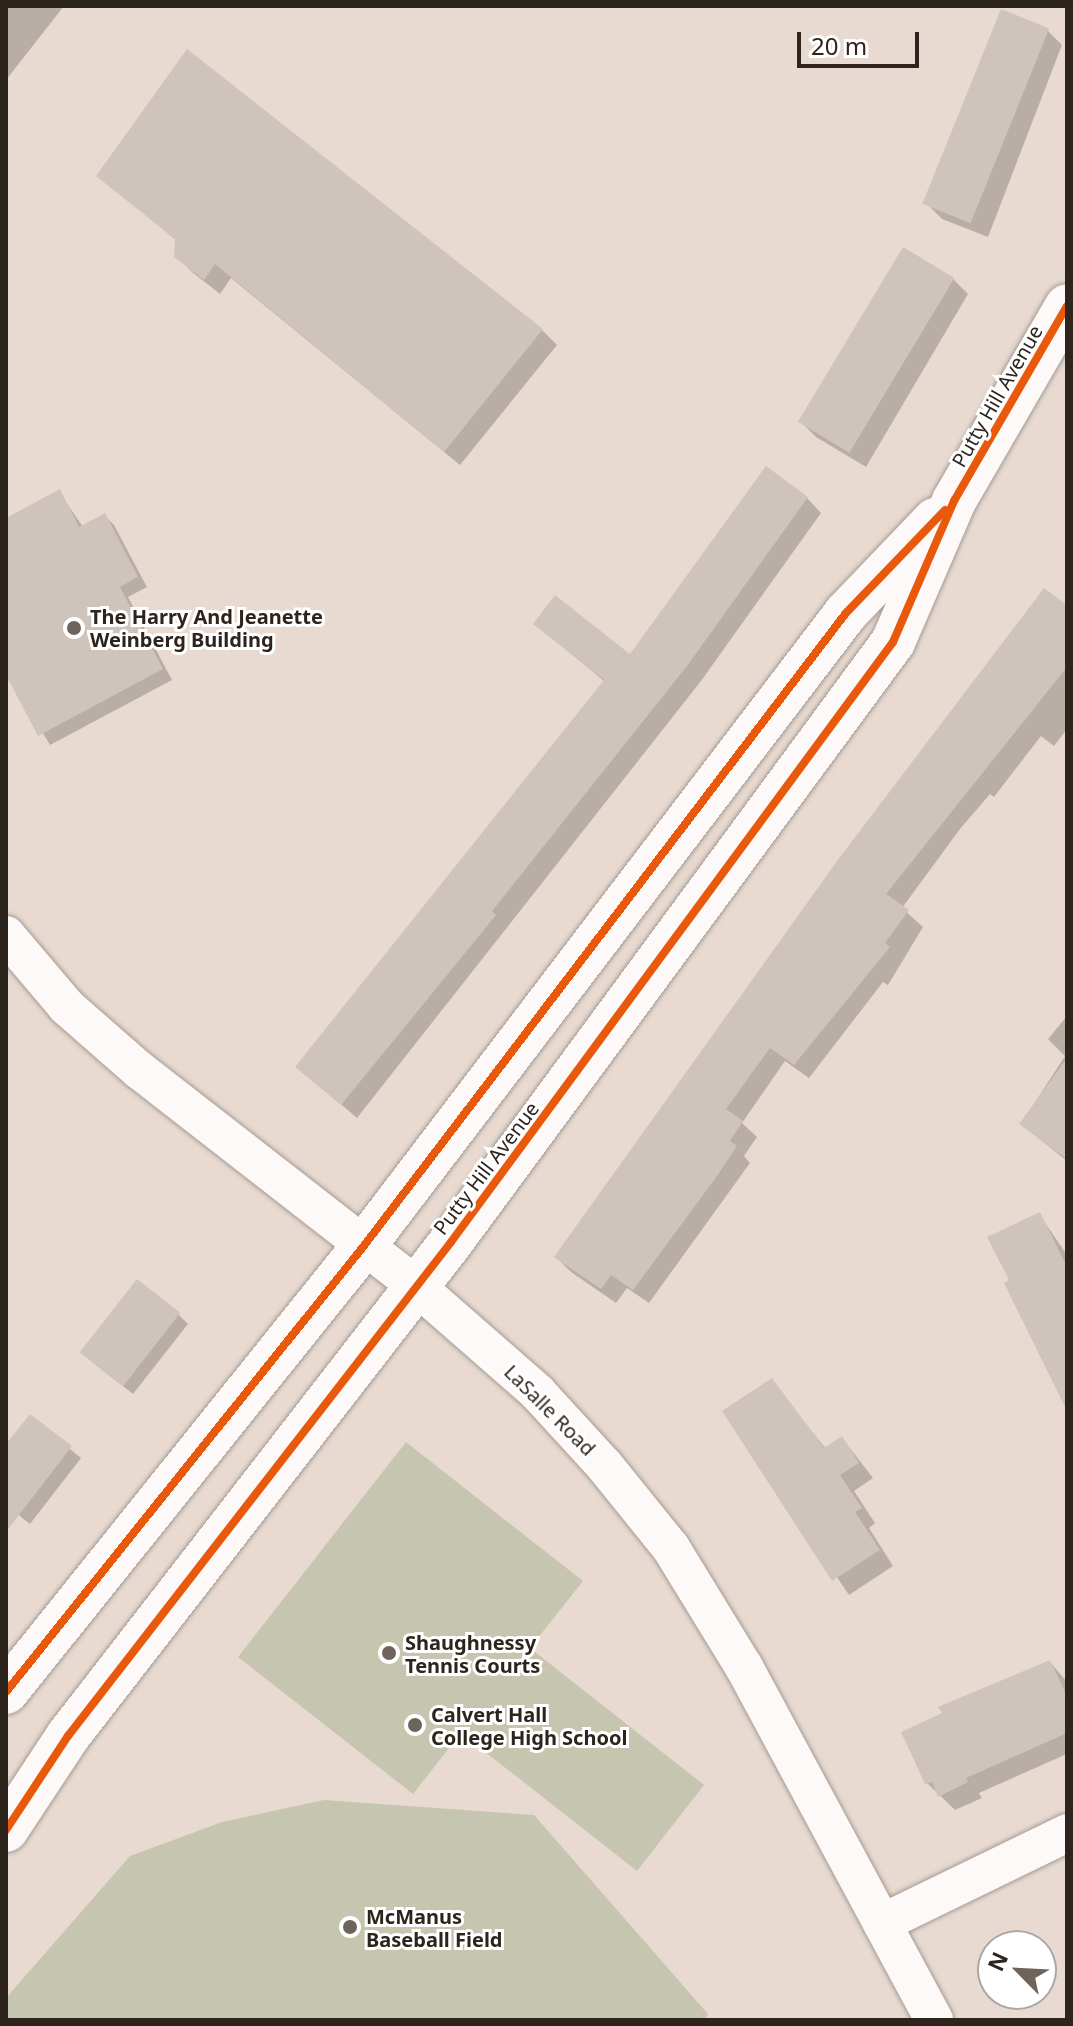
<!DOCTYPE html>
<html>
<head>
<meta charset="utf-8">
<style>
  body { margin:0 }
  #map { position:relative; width:1073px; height:2026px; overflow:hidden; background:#e8dad0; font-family:"Noto Sans",sans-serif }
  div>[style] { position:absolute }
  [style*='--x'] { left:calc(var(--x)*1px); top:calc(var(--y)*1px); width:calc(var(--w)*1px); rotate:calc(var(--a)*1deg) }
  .green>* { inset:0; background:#c6c6b0 }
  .shadow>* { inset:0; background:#0003 }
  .building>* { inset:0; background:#cfc4bc; transform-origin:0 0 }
  .roads { filter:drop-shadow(0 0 2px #a59b93) drop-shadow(0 0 2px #a59b93) }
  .street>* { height:38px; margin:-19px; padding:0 19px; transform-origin:19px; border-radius:19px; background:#fcf9f8 }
  .secondary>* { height:44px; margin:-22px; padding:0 22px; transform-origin:22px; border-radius:22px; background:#fcf9f8 }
  .cycleway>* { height:8px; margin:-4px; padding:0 4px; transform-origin:4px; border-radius:4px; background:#e8590c }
  .dots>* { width:22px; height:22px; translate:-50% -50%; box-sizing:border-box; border:4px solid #fff; border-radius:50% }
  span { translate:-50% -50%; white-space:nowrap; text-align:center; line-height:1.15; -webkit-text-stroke:6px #fff; paint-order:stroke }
  .street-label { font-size:20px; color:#2d241d }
  .poi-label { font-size:20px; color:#2d241d; font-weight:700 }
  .left { translate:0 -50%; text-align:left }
  .frame { position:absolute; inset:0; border:8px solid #2d241d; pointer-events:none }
  .north { position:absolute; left:977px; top:1930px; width:80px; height:80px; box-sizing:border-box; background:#fff; border:2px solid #aba7a5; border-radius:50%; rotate:294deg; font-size:22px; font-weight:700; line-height:32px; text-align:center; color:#2d241d }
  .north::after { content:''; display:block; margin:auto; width:28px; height:36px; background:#6e645c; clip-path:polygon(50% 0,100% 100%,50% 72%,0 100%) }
  .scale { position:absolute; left:797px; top:32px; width:122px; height:36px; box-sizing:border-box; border:4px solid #2d241d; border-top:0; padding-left:10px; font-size:24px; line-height:28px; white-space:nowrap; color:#2d241d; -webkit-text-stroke:6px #fff; paint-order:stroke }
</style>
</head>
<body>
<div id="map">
  <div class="green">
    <div style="clip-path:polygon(406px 1442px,583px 1581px,530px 1648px,704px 1785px,637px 1871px,461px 1733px,413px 1794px,238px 1657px)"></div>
    <div style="clip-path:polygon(324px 1800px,534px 1815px,708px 2014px,704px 2020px,6px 2020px,6px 1998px,130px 1856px,222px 1822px)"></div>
  </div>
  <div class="shadow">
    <div style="clip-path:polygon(6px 6px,64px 6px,6px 80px)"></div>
    <div style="clip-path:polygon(1047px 30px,1062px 45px,988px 237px,942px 219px,927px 204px)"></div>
    <div style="clip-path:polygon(99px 175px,542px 330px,557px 345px,460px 465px,231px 278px,220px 294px,192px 272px,176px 256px,177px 241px)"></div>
    <div style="clip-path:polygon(953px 279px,968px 294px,866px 467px,816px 437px,801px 422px)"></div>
    <div style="clip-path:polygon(59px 492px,83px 527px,104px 515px,114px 525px,147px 587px,128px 597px,172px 680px,50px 745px,6px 671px,6px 520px)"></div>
    <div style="clip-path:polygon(807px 498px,821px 513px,701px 681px,357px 1118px,298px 1067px,605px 682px,536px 624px,631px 657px)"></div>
    <div style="clip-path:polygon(1067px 608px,1067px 729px,1054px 746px,1041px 736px,994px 797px,990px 794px,960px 829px,902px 908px,923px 927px,888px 985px,883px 982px,809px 1078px,785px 1061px,742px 1123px,757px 1137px,744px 1156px,750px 1163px,649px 1303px,627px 1288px,616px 1303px,571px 1272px,556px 1257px)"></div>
    <div style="clip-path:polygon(1067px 1016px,1067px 1161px,1021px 1124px,1065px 1056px,1048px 1039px)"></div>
    <div style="clip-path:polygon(1039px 1214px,1067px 1255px,1067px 1406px,1011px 1281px)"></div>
    <div style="clip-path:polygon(178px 1314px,188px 1324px,133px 1394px,92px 1362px)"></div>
    <div style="clip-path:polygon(771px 1381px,826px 1449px,842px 1438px,873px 1478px,854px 1491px,875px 1523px,869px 1528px,893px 1566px,849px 1595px,724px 1411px)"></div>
    <div style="clip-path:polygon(30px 1417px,81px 1458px,30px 1524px,6px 1505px,6px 1448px)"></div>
    <div style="clip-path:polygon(1050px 1662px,1067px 1682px,1067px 1754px,979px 1793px,982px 1798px,955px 1810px,927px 1783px,944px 1714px)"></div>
  </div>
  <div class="building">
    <div style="left:1001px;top:9px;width:52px;height:210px;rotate:22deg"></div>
    <div style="clip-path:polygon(187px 49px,543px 329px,444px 452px,215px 264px,204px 280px,174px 257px,175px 239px,96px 176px)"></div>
    <div style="left:903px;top:247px;width:60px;height:204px;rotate:31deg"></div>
    <div style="clip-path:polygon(766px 466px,808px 497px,687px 666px,492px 911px,496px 915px,341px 1105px,295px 1067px,604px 680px,533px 624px,555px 595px,630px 654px)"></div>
    <div style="clip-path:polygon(60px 489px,79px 527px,105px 513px,138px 577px,120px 587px,163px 669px,38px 736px,6px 675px,6px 518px)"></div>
    <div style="clip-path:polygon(1044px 588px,1067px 605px,1067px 667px,886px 894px,909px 910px,885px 943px,890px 947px,794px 1065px,770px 1048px,726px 1109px,743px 1121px,730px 1141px,737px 1146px,717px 1176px,633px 1290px,611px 1275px,601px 1289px,554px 1257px,837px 861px)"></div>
    <div style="clip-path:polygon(1067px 1058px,1067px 1159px,1019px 1124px)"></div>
    <div style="clip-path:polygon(1040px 1212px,1067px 1267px,1067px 1411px,1004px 1283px,1009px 1280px,987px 1237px)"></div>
    <div style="left:137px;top:1279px;width:55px;height:93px;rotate:38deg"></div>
    <div style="clip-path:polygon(772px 1378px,824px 1448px,842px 1436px,859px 1463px,840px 1475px,862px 1508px,855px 1512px,880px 1550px,832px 1581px,722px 1411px)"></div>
    <div style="clip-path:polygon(30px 1414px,72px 1446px,6px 1532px,6px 1444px)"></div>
    <div style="clip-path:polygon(1050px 1660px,1067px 1696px,1067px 1733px,966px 1778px,968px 1782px,938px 1797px,932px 1782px,925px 1784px,901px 1732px,942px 1713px,938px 1707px)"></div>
  </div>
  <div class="roads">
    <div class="street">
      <div style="--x:6;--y:935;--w:94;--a:49.7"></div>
      <div style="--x:67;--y:1007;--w:96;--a:41.2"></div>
      <div style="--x:139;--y:1070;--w:351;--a:37.9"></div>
      <div style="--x:416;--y:1286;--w:161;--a:41.2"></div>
      <div style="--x:537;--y:1392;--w:99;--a:47.5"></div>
      <div style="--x:604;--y:1465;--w:107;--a:51.1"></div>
      <div style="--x:671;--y:1548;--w:140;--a:58.5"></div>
      <div style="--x:744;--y:1667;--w:401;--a:61.7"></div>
      <div style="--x:882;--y:1923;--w:206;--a:-25.9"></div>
    </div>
    <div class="secondary">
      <div style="--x:6;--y:1692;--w:571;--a:-51.26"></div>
      <div style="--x:363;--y:1247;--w:797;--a:-52.7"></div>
      <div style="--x:846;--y:613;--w:129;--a:-46.3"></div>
      <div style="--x:6;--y:1830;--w:113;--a:-56.6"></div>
      <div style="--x:68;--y:1736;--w:625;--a:-52.21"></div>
      <div style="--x:451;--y:1242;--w:745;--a:-53.62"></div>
      <div style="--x:893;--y:642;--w:154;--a:-66.6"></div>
      <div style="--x:954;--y:501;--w:225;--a:-59.9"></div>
    </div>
  </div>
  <div class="cycleway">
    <div style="--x:6;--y:1692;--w:571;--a:-51.26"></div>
    <div style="--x:363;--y:1247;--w:797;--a:-52.7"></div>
    <div style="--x:846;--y:613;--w:143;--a:-46.1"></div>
    <div style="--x:6;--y:1830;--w:113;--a:-56.6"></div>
    <div style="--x:68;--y:1736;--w:625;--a:-52.21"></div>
    <div style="--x:451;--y:1242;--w:745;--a:-53.62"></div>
    <div style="--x:893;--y:642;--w:154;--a:-66.6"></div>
    <div style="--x:954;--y:501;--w:225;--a:-59.9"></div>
  </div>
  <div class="dots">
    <div style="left:74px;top:628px;background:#6e645c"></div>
    <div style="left:389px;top:1653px;background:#6e645c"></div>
    <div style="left:415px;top:1725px;background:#6e645c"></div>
    <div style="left:350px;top:1927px;background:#6e645c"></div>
  </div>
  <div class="street-label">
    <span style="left:997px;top:396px;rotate:-60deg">Putty Hill Avenue</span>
    <span style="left:486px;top:1168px;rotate:-53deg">Putty Hill Avenue</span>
    <span style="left:550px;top:1410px;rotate:45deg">LaSalle Road</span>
  </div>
  <div class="poi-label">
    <span class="left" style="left:90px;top:628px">The Harry And Jeanette<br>Weinberg Building</span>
    <span class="left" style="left:405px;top:1654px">Shaughnessy<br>Tennis Courts</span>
    <span class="left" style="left:431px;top:1726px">Calvert Hall<br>College High School</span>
    <span class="left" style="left:366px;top:1928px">McManus<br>Baseball Field</span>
  </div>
  <div class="frame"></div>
  <div class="north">N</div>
  <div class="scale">20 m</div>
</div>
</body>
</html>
